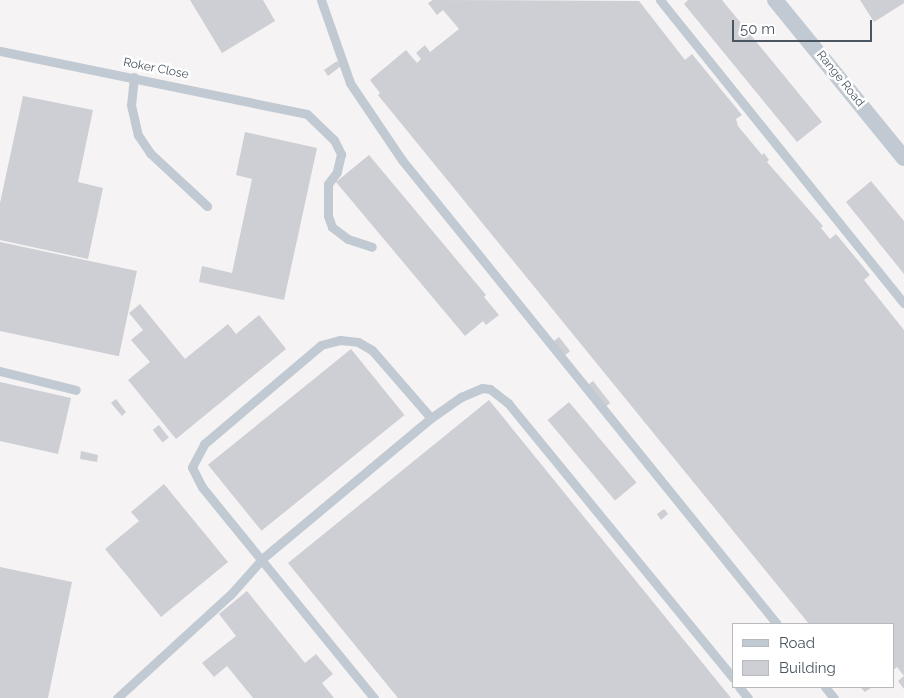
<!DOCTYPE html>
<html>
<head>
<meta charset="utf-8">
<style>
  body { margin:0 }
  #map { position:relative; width:904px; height:698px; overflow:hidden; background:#f5f3f3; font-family:Raleway,sans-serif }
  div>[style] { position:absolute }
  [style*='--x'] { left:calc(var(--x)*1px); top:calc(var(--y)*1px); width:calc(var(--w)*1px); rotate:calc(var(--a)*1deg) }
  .building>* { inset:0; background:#cdcfd5; transform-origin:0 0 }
  .lane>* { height:9px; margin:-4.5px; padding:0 4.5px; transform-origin:4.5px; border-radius:4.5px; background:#c1cad2 }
  .street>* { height:16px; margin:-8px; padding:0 8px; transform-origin:8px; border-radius:8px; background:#c1cad2 }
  span { translate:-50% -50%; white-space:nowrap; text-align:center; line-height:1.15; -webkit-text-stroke:5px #fff; paint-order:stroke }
  .street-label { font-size:12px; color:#4a5661 }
  .legend { position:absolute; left:732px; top:623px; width:162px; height:65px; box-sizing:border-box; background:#fff; border:1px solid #b7bbc0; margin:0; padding:6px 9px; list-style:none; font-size:15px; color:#4a5661 }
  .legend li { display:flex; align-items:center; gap:10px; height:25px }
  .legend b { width:25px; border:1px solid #b7bbc0 }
  .scale { position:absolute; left:732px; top:20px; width:140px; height:22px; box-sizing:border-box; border:2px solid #4a5661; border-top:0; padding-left:6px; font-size:15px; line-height:18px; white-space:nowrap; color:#4a5661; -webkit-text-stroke:4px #fff; paint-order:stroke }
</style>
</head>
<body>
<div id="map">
  <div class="building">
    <div style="clip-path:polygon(190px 0,263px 0,275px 21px,222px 53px)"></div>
    <div style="clip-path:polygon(433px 0,639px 1px,685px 60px,692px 54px,742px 115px,736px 119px,738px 126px,762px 155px,764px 153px,769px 160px,767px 162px,823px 226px,821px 228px,830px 239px,836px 234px,870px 275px,864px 280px,904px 330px,904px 689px,898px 681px,904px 676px,897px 667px,893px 670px,893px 624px,809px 624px,378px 95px,380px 93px,370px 80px,406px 50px,417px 63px,421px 59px,416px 53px,425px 45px,430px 52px,459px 29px,443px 10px,437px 15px,428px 3px)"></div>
    <div style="clip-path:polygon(688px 0,722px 0,822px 122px,797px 142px,684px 4px)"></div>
    <div style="clip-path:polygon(860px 0,904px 0,904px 3px,874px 22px)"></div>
    <div style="clip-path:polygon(337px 61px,341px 66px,328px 76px,324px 70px)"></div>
    <div style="clip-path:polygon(23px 96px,93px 110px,78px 182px,103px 188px,88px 259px,0 240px,0 203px)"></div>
    <div style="clip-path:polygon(245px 132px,317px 148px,284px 300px,199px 282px,202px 266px,232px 273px,252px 179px,236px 175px)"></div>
    <div style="clip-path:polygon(369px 155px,486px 295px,484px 297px,499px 315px,486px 325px,483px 321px,465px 336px,336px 182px)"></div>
    <div style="clip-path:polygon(871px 181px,904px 221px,904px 274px,846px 202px)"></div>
    <div style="left:0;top:242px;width:140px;height:87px;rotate:12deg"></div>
    <div style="clip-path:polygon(140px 304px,185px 359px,228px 324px,236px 334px,259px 315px,286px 349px,176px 439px,128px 380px,150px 362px,131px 340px,143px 330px,129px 313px)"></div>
    <div style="left:559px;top:337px;width:18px;height:9px;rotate:52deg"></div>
    <div style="left:351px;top:349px;width:85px;height:184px;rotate:51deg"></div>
    <div style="left:593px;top:381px;width:28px;height:9px;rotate:52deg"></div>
    <div style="clip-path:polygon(0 382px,71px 398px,58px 454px,0 441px)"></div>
    <div style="clip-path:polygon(116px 399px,126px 412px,122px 416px,111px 403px)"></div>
    <div style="clip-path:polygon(489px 400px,731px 698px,398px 698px,288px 563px)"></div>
    <div style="left:569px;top:402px;width:105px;height:28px;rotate:50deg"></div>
    <div style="left:159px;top:425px;width:16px;height:8px;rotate:52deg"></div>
    <div style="clip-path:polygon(81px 451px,98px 455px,97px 462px,80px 459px)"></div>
    <div style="clip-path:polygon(164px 484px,228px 562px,161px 617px,105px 549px,139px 521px,131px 512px)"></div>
    <div style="clip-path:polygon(664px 509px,668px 514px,661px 520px,657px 514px)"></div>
    <div style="clip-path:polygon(0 567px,72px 582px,48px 698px,0 698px)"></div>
    <div style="clip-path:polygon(247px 591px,305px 663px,316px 654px,333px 674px,322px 683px,334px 698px,253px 698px,227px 666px,214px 677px,202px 663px,236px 636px,219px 614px)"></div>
    <div style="clip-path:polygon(860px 687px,872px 687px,865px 692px)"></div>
  </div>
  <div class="lane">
    <div style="--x:321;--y:0;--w:88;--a:70.7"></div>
    <div style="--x:350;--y:83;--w:93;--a:56"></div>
    <div style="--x:402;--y:160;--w:597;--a:51.06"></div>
    <div style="--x:660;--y:0;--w:389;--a:51.2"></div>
    <div style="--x:0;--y:51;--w:313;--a:11.6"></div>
    <div style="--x:307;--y:114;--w:37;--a:44"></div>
    <div style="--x:334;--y:140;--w:16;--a:63"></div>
    <div style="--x:341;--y:154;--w:18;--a:103"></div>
    <div style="--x:337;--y:172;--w:15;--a:127"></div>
    <div style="--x:328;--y:184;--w:32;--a:90"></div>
    <div style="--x:328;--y:216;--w:12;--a:70"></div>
    <div style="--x:332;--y:227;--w:20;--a:37"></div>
    <div style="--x:348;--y:239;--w:25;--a:18"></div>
    <div style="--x:134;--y:77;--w:28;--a:96"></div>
    <div style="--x:131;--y:105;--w:31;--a:77"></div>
    <div style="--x:138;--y:135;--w:22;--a:56"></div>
    <div style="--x:150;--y:153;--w:78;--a:42.9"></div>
    <div style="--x:0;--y:371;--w:78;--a:14"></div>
    <div style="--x:739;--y:687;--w:14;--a:51"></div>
    <div style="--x:825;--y:687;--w:14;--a:51"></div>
    <div style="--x:117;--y:698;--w:154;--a:-42.4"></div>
    <div style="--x:231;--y:594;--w:48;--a:-48.4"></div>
    <div style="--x:263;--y:558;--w:219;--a:-39.8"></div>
    <div style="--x:431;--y:418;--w:37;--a:-35"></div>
    <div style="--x:461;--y:397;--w:23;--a:-23"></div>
    <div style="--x:482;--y:388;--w:8;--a:7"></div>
    <div style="--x:490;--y:389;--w:23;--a:38"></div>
    <div style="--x:508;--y:403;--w:355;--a:50.7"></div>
    <div style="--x:374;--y:698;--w:272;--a:-129.2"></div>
    <div style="--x:202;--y:487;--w:22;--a:-117"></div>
    <div style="--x:192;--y:467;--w:26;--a:-62"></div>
    <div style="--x:204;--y:444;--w:153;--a:-40.2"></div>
    <div style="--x:321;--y:345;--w:20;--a:-15"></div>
    <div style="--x:340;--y:340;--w:18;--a:6"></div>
    <div style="--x:358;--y:342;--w:16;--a:30"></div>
    <div style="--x:372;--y:350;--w:90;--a:49.1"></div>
  </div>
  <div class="street">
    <div style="--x:775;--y:0;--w:204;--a:50.8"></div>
  </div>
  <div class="street-label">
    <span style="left:156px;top:69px;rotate:11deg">Roker Close</span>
    <span style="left:840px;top:79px;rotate:51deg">Range Road</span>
  </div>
  <ul class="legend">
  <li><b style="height:6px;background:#c1cad2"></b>Road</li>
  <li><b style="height:14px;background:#cdcfd5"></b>Building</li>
  </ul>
  <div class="scale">50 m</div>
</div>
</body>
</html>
